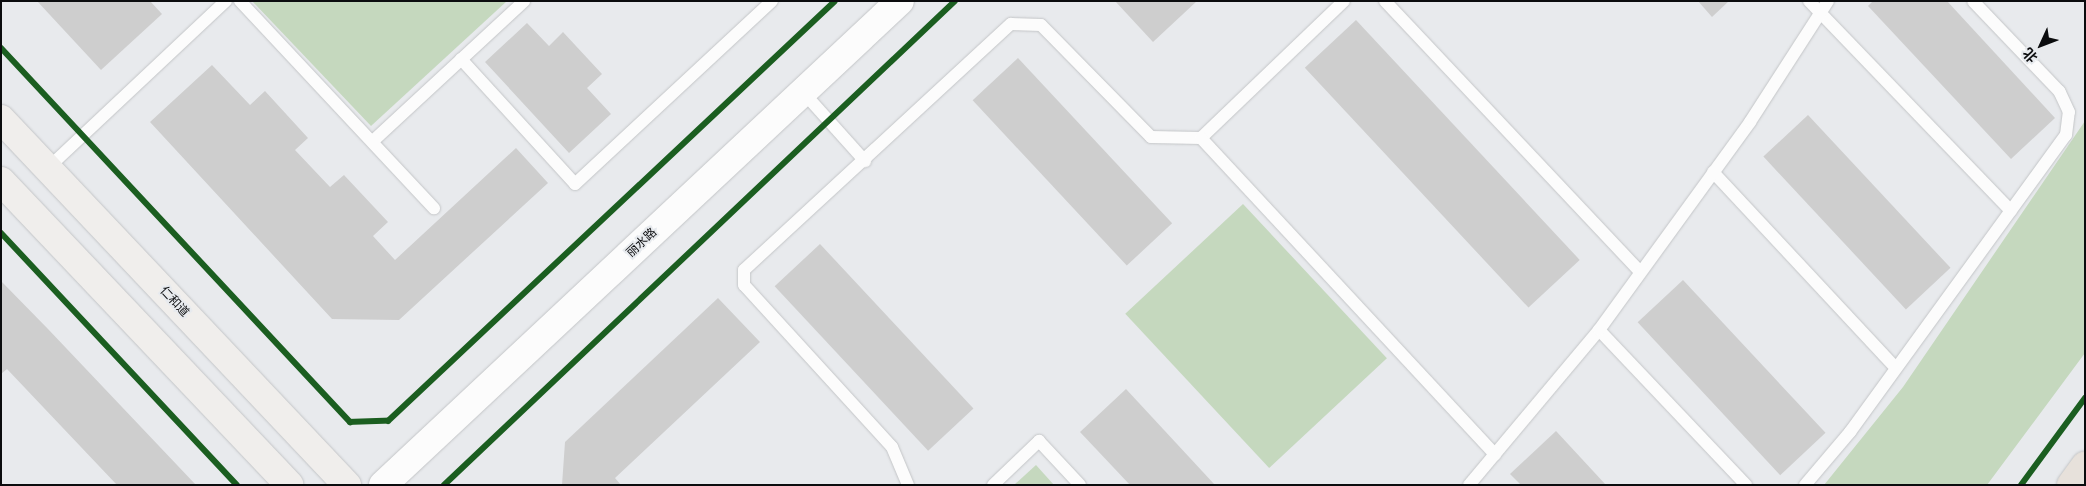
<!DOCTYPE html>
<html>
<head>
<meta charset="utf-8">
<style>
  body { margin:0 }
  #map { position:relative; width:2086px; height:486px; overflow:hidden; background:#e8eaed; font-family:"Source Serif 4","Noto Sans SC",serif }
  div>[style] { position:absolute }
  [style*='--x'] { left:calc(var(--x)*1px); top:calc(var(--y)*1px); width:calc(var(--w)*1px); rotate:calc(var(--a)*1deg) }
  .green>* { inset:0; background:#c5d8be; transform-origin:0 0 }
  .building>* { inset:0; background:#cecece; transform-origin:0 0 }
  .roads { filter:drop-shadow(0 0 1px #c3c5c7) drop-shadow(0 0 1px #c3c5c7) }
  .service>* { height:12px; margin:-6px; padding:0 6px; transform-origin:6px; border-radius:6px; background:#fcfcfc }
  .tertiary>* { height:28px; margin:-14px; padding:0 14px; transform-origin:14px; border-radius:14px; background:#fcfcfc }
  .secondary>* { height:28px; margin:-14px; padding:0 14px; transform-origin:14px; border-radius:14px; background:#f0eeec }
  .primary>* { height:28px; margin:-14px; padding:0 14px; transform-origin:14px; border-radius:14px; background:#e7e1db }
  .cycleway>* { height:6px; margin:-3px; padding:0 3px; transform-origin:3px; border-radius:3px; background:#1b5e20 }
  span { translate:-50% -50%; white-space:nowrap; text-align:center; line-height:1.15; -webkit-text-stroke:4px #e7eaee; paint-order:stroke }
  .street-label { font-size:12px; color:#0b0c0e }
  .frame { position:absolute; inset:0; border:2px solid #0b0c0e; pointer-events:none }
  .north { position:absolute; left:2016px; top:20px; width:50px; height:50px; -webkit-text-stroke:4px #e7eaee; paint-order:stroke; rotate:227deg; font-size:14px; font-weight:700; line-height:20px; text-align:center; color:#0b0c0e }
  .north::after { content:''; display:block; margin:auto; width:18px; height:22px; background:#0b0c0e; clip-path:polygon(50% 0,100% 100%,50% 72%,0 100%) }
</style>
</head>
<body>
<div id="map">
  <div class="green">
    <div style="clip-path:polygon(252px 1px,507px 1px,371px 126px)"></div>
    <div style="clip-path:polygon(2085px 121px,2085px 353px,1987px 485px,1824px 485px,1903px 387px)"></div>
    <div style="left:1243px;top:204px;width:211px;height:161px;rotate:47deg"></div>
    <div style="clip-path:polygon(1036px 465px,1054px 485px,1014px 485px)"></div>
  </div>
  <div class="building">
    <div style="clip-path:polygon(37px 1px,150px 1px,162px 14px,101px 70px)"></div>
    <div style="clip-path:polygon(1115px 1px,1197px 1px,1153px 42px)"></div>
    <div style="clip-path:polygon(1698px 1px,1729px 1px,1712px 17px)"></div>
    <div style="clip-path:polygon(1873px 1px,1947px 1px,2055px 118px,2011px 159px,1868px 6px)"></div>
    <div style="left:1356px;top:20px;width:328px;height:70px;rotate:47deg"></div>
    <div style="clip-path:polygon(527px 23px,549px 46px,563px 32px,602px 74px,587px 88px,611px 114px,569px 153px,485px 62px)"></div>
    <div style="left:1018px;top:58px;width:226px;height:62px;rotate:47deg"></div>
    <div style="clip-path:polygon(212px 65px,250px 105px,265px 91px,308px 138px,295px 150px,330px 187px,344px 175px,388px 222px,373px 236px,395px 260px,516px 148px,548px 183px,399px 320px,332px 319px,150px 122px)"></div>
    <div style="left:1808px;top:115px;width:209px;height:61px;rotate:47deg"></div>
    <div style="left:820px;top:244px;width:225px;height:62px;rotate:47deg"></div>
    <div style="left:1683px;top:280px;width:209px;height:62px;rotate:47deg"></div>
    <div style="clip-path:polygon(1px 281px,48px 329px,196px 485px,117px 485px,7px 369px,1px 374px)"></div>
    <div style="clip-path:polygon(718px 298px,760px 342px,615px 478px,621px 485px,562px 485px,565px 442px)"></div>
    <div style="clip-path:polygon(1126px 389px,1215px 485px,1130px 485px,1080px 432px)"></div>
    <div style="clip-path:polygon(1556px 431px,1606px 485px,1521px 485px,1510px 474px)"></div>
  </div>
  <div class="roads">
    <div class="service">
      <div style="--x:240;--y:1;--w:284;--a:46.9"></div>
      <div style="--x:1385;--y:1;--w:372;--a:46.7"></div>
      <div style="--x:1809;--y:1;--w:291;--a:46.1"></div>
      <div style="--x:461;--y:59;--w:169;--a:47.6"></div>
      <div style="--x:575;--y:184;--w:269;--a:-42.9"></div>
      <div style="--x:803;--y:92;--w:93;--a:48.1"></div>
      <div style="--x:1201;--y:138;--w:198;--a:-43.8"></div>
      <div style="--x:373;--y:141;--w:206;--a:-42.8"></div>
      <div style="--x:48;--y:168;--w:244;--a:-43.2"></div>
      <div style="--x:1713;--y:172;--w:268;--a:47"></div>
      <div style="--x:1599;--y:330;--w:214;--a:46.5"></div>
      <div style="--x:908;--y:485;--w:41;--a:-112.8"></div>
      <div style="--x:892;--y:447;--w:219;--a:-132.4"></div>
      <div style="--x:744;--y:285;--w:15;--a:-90"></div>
      <div style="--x:744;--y:270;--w:363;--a:-42.7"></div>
      <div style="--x:1011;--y:24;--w:30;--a:2"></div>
      <div style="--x:1041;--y:25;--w:157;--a:45.5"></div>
      <div style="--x:1151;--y:137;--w:50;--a:1.1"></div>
      <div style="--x:1201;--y:138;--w:432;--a:47.1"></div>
      <div style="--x:993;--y:485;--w:64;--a:-43.7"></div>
      <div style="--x:1039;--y:441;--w:60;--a:47"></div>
      <div style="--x:1469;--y:485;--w:202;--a:-50"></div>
      <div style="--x:1599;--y:330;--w:257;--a:-54"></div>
      <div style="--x:1750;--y:122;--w:144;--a:-57.2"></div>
      <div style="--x:1805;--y:485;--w:70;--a:-49.7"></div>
      <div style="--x:1850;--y:432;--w:367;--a:-54"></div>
      <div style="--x:2066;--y:135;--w:23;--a:-83"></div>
      <div style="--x:2069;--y:112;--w:23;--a:-115"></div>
      <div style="--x:2059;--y:91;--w:124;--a:-133.7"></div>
    </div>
    <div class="tertiary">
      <div style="--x:383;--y:485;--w:708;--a:-43.11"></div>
    </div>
    <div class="secondary">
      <div style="--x:1;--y:119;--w:504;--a:46.61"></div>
      <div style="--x:1;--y:181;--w:419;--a:46.5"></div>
    </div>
    <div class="primary">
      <div style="--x:2071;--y:485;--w:24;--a:-54"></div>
    </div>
  </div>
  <div class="cycleway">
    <div style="--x:1;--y:48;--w:512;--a:46.98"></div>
    <div style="--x:350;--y:422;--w:38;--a:-2"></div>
    <div style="--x:388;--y:421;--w:613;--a:-43.22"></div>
    <div style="--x:1;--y:233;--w:345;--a:46.9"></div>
    <div style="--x:444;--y:485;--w:704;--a:-43.45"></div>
    <div style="--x:2021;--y:485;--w:108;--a:-53.7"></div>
  </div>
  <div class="street-label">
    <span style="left:642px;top:243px;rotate:-43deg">丽水路</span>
    <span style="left:174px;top:302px;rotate:47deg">仁和道</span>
  </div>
  <div class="frame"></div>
  <div class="north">北</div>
</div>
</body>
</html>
